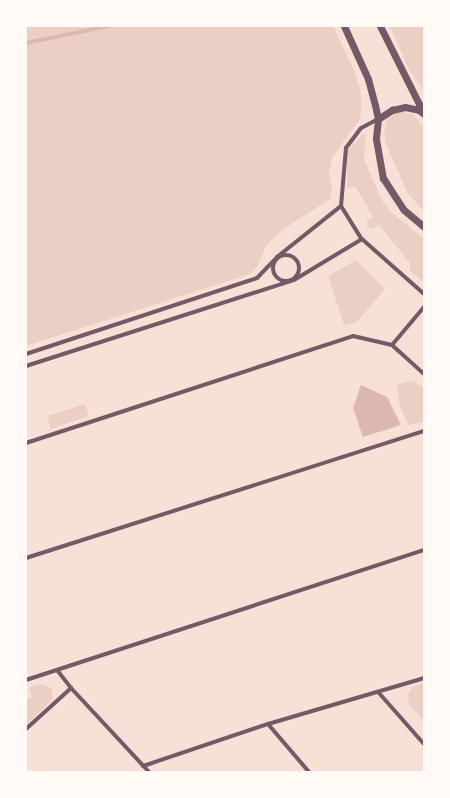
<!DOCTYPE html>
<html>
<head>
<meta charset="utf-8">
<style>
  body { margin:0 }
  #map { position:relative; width:450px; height:798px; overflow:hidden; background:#f7e1d7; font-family:Bitter,serif }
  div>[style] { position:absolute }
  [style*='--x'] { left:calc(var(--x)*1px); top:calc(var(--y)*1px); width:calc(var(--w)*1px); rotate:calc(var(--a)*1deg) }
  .green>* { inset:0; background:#ebcfc5; transform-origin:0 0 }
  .water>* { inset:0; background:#dcb8b0 }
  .stream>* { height:4px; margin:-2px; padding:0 2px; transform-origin:2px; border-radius:2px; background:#dcb8b0 }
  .minor>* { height:4px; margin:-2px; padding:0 2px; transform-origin:2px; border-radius:2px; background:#755966 }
  .minor>.ring { margin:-2px; padding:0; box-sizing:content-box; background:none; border:4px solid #755966; border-radius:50% }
  .tertiary>* { height:7px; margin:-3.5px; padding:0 3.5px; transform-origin:3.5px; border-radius:3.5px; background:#755966 }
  span { translate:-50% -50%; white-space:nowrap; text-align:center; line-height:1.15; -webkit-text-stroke:3.5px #fffaf5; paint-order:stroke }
  .frame { position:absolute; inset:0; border:27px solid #fffaf5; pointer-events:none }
</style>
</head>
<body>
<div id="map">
  <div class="green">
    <div style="clip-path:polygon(26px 26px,333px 26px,353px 68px,360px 88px,362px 105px,360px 119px,333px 156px,329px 174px,332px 189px,330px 199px,281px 231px,266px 245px,258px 266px,250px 274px,26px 346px)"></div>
    <div style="clip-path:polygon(390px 26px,424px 26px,424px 91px,409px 70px)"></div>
    <div style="clip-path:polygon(399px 112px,413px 114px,424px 127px,424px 212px,407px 192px,386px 144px,384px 131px,387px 119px)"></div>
    <div style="clip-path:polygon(363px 134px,366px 135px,364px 160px,383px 202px,390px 211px,424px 239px,424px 283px,410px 271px,410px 263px,379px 225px,373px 229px,367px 227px,367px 221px,373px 217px,355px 186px,347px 188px,347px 151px)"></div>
    <div style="clip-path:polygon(356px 260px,385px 289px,356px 323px,344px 325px,328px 276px)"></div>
    <div style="clip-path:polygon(412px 381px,424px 387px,424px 421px,408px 425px,399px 404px,397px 385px)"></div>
    <div style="left:85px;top:404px;width:13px;height:40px;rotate:72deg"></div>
    <div style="clip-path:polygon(424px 683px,424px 721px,409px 705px,408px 696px,412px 687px)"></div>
    <div style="clip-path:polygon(41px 684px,51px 688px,53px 699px,26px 725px,26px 699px,32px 697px,29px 687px)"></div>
  </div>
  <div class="water">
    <div style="clip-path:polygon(361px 385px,387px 397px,401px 425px,363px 437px,353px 408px)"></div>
  </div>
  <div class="stream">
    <div style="--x:26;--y:43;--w:85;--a:-11.6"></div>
  </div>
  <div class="minor">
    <div style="--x:378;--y:119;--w:19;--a:152"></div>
    <div style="--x:361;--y:128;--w:25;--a:127"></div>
    <div style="--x:346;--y:148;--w:58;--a:94.9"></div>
    <div style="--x:341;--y:206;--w:39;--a:58"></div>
    <div style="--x:362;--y:239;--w:83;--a:41.6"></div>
    <div class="ring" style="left:273px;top:255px;width:22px;height:22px"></div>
    <div style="--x:392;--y:345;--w:50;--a:-49.9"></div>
    <div style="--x:26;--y:354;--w:243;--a:-18.2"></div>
    <div style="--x:257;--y:278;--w:29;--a:-46"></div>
    <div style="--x:277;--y:257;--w:82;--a:-38.6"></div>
    <div style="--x:26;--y:366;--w:281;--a:-17.8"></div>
    <div style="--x:294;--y:280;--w:79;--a:-31.1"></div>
    <div style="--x:26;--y:443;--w:344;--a:-18.1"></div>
    <div style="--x:353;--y:336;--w:40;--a:13"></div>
    <div style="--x:392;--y:345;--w:43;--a:42.2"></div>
    <div style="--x:26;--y:558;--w:418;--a:-17.7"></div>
    <div style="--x:57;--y:670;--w:23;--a:52"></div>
    <div style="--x:26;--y:680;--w:419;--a:-18.1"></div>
    <div style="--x:379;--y:693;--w:68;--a:48.6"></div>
    <div style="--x:268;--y:724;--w:63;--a:49.5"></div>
    <div style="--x:26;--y:729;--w:61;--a:-42.3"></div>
    <div style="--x:71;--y:688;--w:115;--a:47.1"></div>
    <div style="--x:143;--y:766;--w:132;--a:-18.6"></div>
    <div style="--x:268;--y:724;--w:163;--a:-16.4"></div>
  </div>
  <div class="tertiary">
    <div style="--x:344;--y:26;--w:58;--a:65.6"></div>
    <div style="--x:368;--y:79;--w:27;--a:75"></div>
    <div style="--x:375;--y:105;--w:14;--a:78"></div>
    <div style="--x:378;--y:119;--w:20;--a:96"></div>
    <div style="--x:376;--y:139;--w:40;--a:80"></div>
    <div style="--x:383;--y:178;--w:38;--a:57"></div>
    <div style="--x:404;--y:210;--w:26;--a:40"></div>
    <div style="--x:380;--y:26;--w:87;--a:63.4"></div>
    <div style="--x:419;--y:104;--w:6;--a:90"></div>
    <div style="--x:419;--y:110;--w:6;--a:39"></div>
    <div style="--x:378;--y:119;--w:17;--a:-33"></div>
    <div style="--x:392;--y:110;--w:13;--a:-13"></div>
    <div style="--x:405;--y:107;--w:14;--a:12"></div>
  </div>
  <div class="frame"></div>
</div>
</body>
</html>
